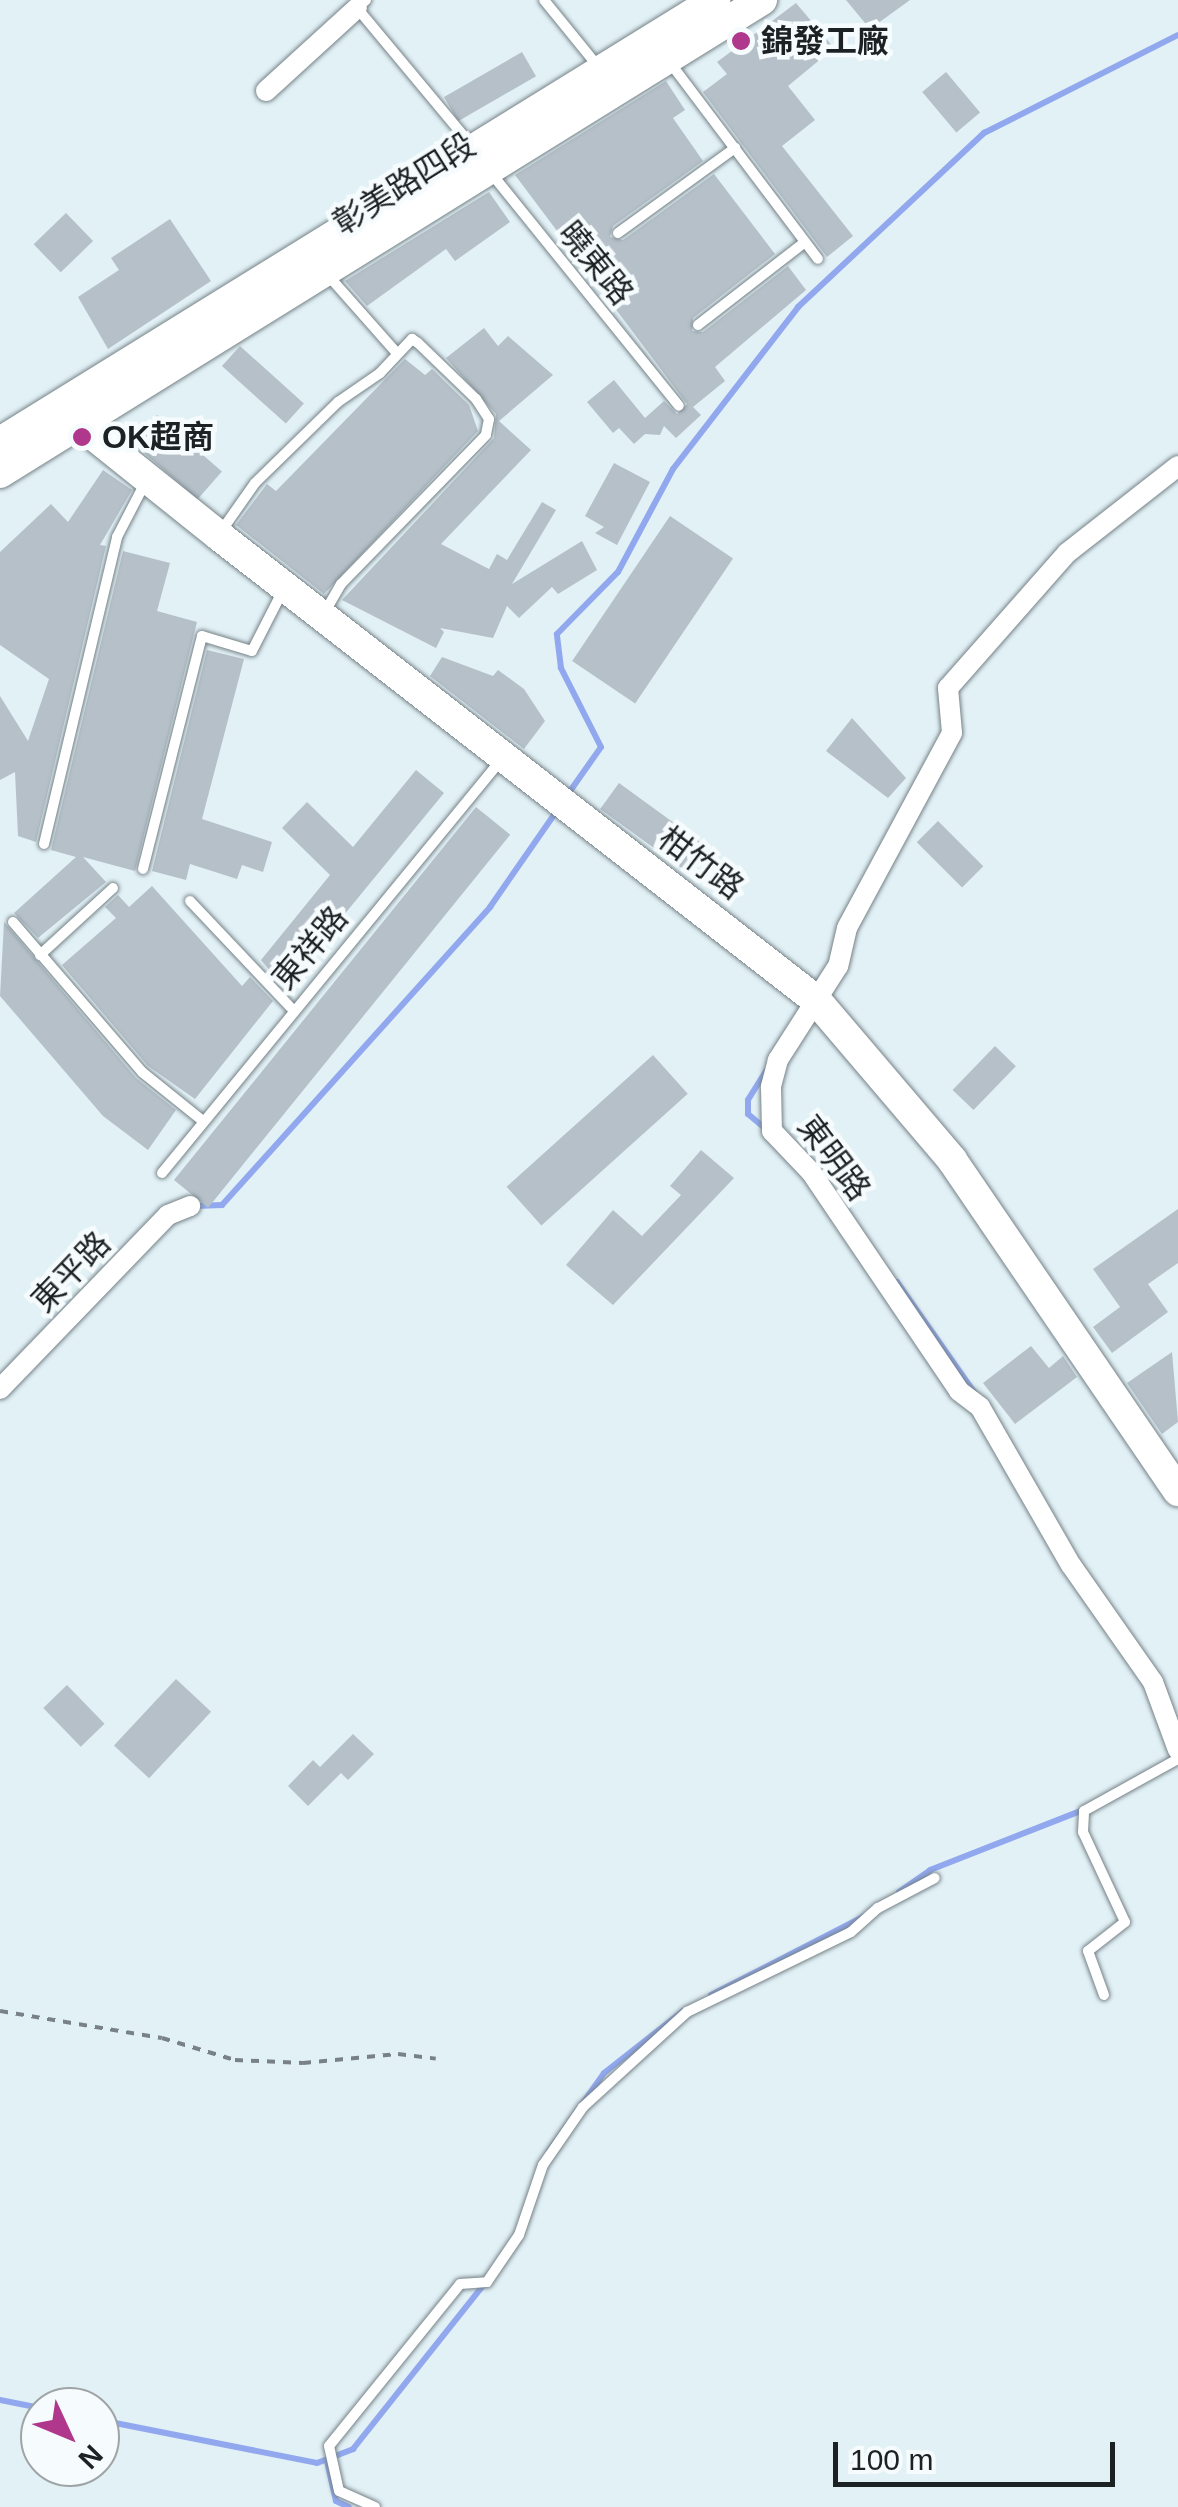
<!DOCTYPE html>
<html>
<head>
<meta charset="utf-8">
<style>
  body { margin:0 }
  #map { position:relative; width:1178px; height:2507px; overflow:hidden; background:#e2f1f6; font-family:Arial,"Noto Sans TC",sans-serif }
  div>[style] { position:absolute }
  [style*='--x'] { left:calc(var(--x)*1px); top:calc(var(--y)*1px); width:calc(var(--w)*1px); rotate:calc(var(--a)*1deg) }
  .stream>* { height:6px; margin:-3px; padding:0 3px; transform-origin:3px; border-radius:3px; background:#91a8ef }
  .building>* { inset:0; background:#b6c0c9; transform-origin:0 0 }
  .path>* { height:4px; margin-top:-2px; transform-origin:0; background:repeating-linear-gradient(90deg,#788185 0 8px,transparent 0 16px) }
  .roads { filter:drop-shadow(0 0 2px #758287) drop-shadow(0 0 2px #758287) }
  .lane>* { height:10px; margin:-5px; padding:0 5px; transform-origin:5px; border-radius:5px; background:#fff }
  .street>* { height:20px; margin:-10px; padding:0 10px; transform-origin:10px; border-radius:10px; background:#fff }
  .secondary>* { height:30px; margin:-15px; padding:0 15px; transform-origin:15px; border-radius:15px; background:#fff }
  .dots>* { width:28px; height:28px; translate:-50% -50%; box-sizing:border-box; border:5px solid #f6fcfe; border-radius:50% }
  span { translate:-50% -50%; white-space:nowrap; text-align:center; line-height:1.15; -webkit-text-stroke:9px #f6fcfe; paint-order:stroke }
  .poi-label { font-size:32px; color:#1c2123; font-weight:700 }
  .left { translate:0 -50%; text-align:left }
  .street-label { font-size:32px; color:#1c2123 }
  .north { position:absolute; left:20px; top:2387px; width:100px; height:100px; box-sizing:border-box; background:#f6fcfe; border:2px solid #9fa4a6; border-radius:50%; rotate:134deg; font-size:28px; font-weight:700; line-height:40px; text-align:center; color:#1c2123 }
  .north::after { content:''; display:block; margin:auto; width:35px; height:45px; background:#af378c; clip-path:polygon(50% 0,100% 100%,50% 72%,0 100%) }
  .scale { position:absolute; left:833px; top:2442px; width:282px; height:45px; box-sizing:border-box; border:5px solid #1c2123; border-top:0; padding-left:12px; font-size:30px; line-height:35px; white-space:nowrap; color:#1c2123; -webkit-text-stroke:8px #f6fcfe; paint-order:stroke }
</style>
</head>
<body>
<div id="map">
  <div class="stream">
    <div style="--x:568;--y:794;--w:57;--a:-54.9"></div>
    <div style="--x:601;--y:747;--w:89;--a:-116.9"></div>
    <div style="--x:561;--y:668;--w:34;--a:-97"></div>
    <div style="--x:557;--y:634;--w:87;--a:-45.5"></div>
    <div style="--x:618;--y:572;--w:117;--a:-61.9"></div>
    <div style="--x:673;--y:469;--w:205;--a:-52.3"></div>
    <div style="--x:798;--y:307;--w:255;--a:-43.1"></div>
    <div style="--x:984;--y:133;--w:217;--a:-26.8"></div>
    <div style="--x:766;--y:1071;--w:34;--a:122"></div>
    <div style="--x:748;--y:1100;--w:14;--a:90"></div>
    <div style="--x:748;--y:1114;--w:23;--a:40"></div>
    <div style="--x:195;--y:1206;--w:27;--a:-2"></div>
    <div style="--x:222;--y:1205;--w:401;--a:-48"></div>
    <div style="--x:490;--y:907;--w:119;--a:-55.2"></div>
    <div style="--x:897;--y:1282;--w:138;--a:55"></div>
    <div style="--x:899;--y:1892;--w:38;--a:-35"></div>
    <div style="--x:930;--y:1870;--w:164;--a:-21.4"></div>
    <div style="--x:711;--y:1995;--w:173;--a:-27.2"></div>
    <div style="--x:549;--y:2151;--w:95;--a:-54.8"></div>
    <div style="--x:604;--y:2073;--w:100;--a:-38.1"></div>
    <div style="--x:0;--y:2400;--w:41;--a:11.3"></div>
    <div style="--x:100;--y:2420;--w:221;--a:11.2"></div>
    <div style="--x:317;--y:2463;--w:39;--a:-21"></div>
    <div style="--x:353;--y:2449;--w:213;--a:-51.5"></div>
    <div style="--x:327;--y:2461;--w:41;--a:77.3"></div>
    <div style="--x:336;--y:2501;--w:14;--a:25"></div>
  </div>
  <div class="building">
    <div style="clip-path:polygon(846px 0,910px 0,870px 29px)"></div>
    <div style="clip-path:polygon(796px 3px,834px 48px,788px 86px,815px 120px,782px 146px,853px 236px,827px 257px,703px 92px,727px 74px,717px 62px)"></div>
    <div style="left:522px;top:52px;width:28px;height:90px;rotate:60deg"></div>
    <div style="left:946px;top:72px;width:53px;height:31px;rotate:50deg"></div>
    <div style="clip-path:polygon(666px 81px,685px 110px,673px 118px,703px 161px,613px 226px,610px 237px,623px 240px,714px 174px,775px 254px,693px 318px,692px 331px,703px 332px,788px 266px,806px 290px,715px 367px,725px 381px,693px 407px,701px 415px,676px 438px,664px 426px,660px 435px,645px 434px,634px 444px,619px 428px,613px 433px,587px 402px,614px 380px,645px 418px,664px 401px,677px 414px,687px 404px,515px 175px)"></div>
    <div style="clip-path:polygon(489px 192px,510px 222px,455px 261px,446px 249px,367px 306px,345px 281px)"></div>
    <div style="left:66px;top:213px;width:39px;height:45px;rotate:46deg"></div>
    <div style="clip-path:polygon(170px 219px,211px 281px,108px 349px,78px 297px,119px 270px,111px 258px)"></div>
    <div style="clip-path:polygon(484px 328px,498px 346px,508px 336px,553px 375px,499px 421px,531px 450px,441px 544px,489px 569px,497px 554px,507px 560px,542px 502px,556px 510px,512px 584px,582px 541px,597px 570px,558px 594px,552px 587px,519px 618px,507px 606px,493px 638px,440px 628px,444px 632px,436px 648px,342px 600px,494px 438px,496px 414px,446px 358px)"></div>
    <div style="left:240px;top:346px;width:86px;height:27px;rotate:42deg"></div>
    <div style="clip-path:polygon(405px 359px,425px 375px,432px 369px,469px 405px,478px 431px,324px 594px,236px 525px,267px 484px,276px 491px)"></div>
    <div style="left:157px;top:415px;width:86px;height:37px;rotate:41deg"></div>
    <div style="clip-path:polygon(614px 463px,650px 482px,617px 545px,595px 533px,604px 527px,585px 516px)"></div>
    <div style="clip-path:polygon(103px 470px,132px 490px,100px 545px,106px 546px,36px 842px,18px 836px,15px 772px,0 780px,0 696px,28px 741px,49px 679px,0 645px,0 552px,51px 504px,68px 522px)"></div>
    <div style="left:670px;top:516px;width:76px;height:175px;rotate:34deg"></div>
    <div style="clip-path:polygon(123px 551px,170px 563px,157px 611px,197px 622px,135px 871px,83px 857px,106px 882px,38px 938px,14px 913px,76px 857px,51px 850px)"></div>
    <div style="clip-path:polygon(207px 650px,244px 659px,202px 819px,272px 842px,263px 872px,242px 865px,237px 879px,190px 864px,186px 880px,152px 871px)"></div>
    <div style="clip-path:polygon(442px 657px,493px 676px,498px 670px,524px 689px,545px 721px,524px 749px,430px 676px)"></div>
    <div style="clip-path:polygon(852px 718px,906px 778px,888px 798px,826px 751px)"></div>
    <div style="clip-path:polygon(416px 770px,444px 793px,284px 988px,261px 960px,330px 875px,282px 828px,307px 802px,353px 847px)"></div>
    <div style="left:619px;top:783px;width:108px;height:32px;rotate:36deg"></div>
    <div style="left:476px;top:807px;width:44px;height:480px;rotate:39deg"></div>
    <div style="left:938px;top:821px;width:64px;height:30px;rotate:45deg"></div>
    <div style="clip-path:polygon(152px 886px,242px 986px,250px 977px,273px 1001px,195px 1099px,148px 1066px,62px 965px,116px 918px,105px 907px,118px 895px,129px 907px)"></div>
    <div style="clip-path:polygon(4px 922px,136px 1078px,176px 1110px,148px 1150px,103px 1116px,0 996px)"></div>
    <div style="left:995px;top:1046px;width:29px;height:61px;rotate:44deg"></div>
    <div style="left:653px;top:1055px;width:52px;height:197px;rotate:48deg"></div>
    <div style="clip-path:polygon(701px 1150px,734px 1178px,613px 1305px,566px 1265px,613px 1210px,642px 1236px,681px 1195px,670px 1186px)"></div>
    <div style="clip-path:polygon(1178px 1209px,1178px 1263px,1148px 1284px,1168px 1312px,1112px 1353px,1093px 1327px,1120px 1307px,1093px 1269px)"></div>
    <div style="clip-path:polygon(1031px 1346px,1049px 1368px,1063px 1356px,1077px 1377px,1015px 1424px,983px 1383px)"></div>
    <div style="clip-path:polygon(1172px 1352px,1178px 1422px,1162px 1434px,1127px 1383px)"></div>
    <div style="left:176px;top:1679px;width:48px;height:91px;rotate:43deg"></div>
    <div style="left:67px;top:1685px;width:54px;height:33px;rotate:46deg"></div>
    <div style="clip-path:polygon(353px 1734px,374px 1754px,348px 1780px,341px 1773px,308px 1806px,288px 1786px,313px 1760px,320px 1767px)"></div>
  </div>
  <div class="path">
    <div style="--x:0;--y:2011;--w:164;--a:9.5"></div>
    <div style="--x:162;--y:2038;--w:76;--a:16.8"></div>
    <div style="--x:235;--y:2060;--w:68;--a:2.5"></div>
    <div style="--x:303;--y:2063;--w:95;--a:-5.4"></div>
    <div style="--x:398;--y:2054;--w:38;--a:7"></div>
  </div>
  <div class="roads">
    <div class="lane">
      <div style="--x:366;--y:0;--w:12;--a:138"></div>
      <div style="--x:357;--y:8;--w:181;--a:50.2"></div>
      <div style="--x:544;--y:0;--w:89;--a:50.9"></div>
      <div style="--x:668;--y:60;--w:249;--a:53"></div>
      <div style="--x:491;--y:173;--w:299;--a:51.1"></div>
      <div style="--x:618;--y:233;--w:145;--a:-36"></div>
      <div style="--x:326;--y:273;--w:106;--a:48.5"></div>
      <div style="--x:698;--y:325;--w:135;--a:-37.8"></div>
      <div style="--x:222;--y:530;--w:57;--a:-54.9"></div>
      <div style="--x:255;--y:483;--w:116;--a:-44.3"></div>
      <div style="--x:338;--y:402;--w:51;--a:-34.6"></div>
      <div style="--x:380;--y:373;--w:47;--a:-46.7"></div>
      <div style="--x:412;--y:339;--w:7;--a:34"></div>
      <div style="--x:418;--y:343;--w:81;--a:44"></div>
      <div style="--x:476;--y:399;--w:24;--a:57"></div>
      <div style="--x:489;--y:419;--w:16;--a:101"></div>
      <div style="--x:486;--y:435;--w:208;--a:134.2"></div>
      <div style="--x:341;--y:584;--w:34;--a:120"></div>
      <div style="--x:44;--y:844;--w:316;--a:-76.6"></div>
      <div style="--x:117;--y:537;--w:61;--a:-62.6"></div>
      <div style="--x:143;--y:869;--w:240;--a:-75.8"></div>
      <div style="--x:202;--y:636;--w:52;--a:16.7"></div>
      <div style="--x:252;--y:651;--w:66;--a:-63"></div>
      <div style="--x:190;--y:901;--w:149;--a:46.6"></div>
      <div style="--x:13;--y:922;--w:198;--a:49.3"></div>
      <div style="--x:142;--y:1072;--w:78;--a:38.8"></div>
      <div style="--x:40;--y:955;--w:99;--a:-42.5"></div>
      <div style="--x:162;--y:1173;--w:534;--a:-50.62"></div>
      <div style="--x:1104;--y:1995;--w:47;--a:-110"></div>
      <div style="--x:1088;--y:1951;--w:47;--a:-38.1"></div>
      <div style="--x:1125;--y:1922;--w:99;--a:-115"></div>
      <div style="--x:1083;--y:1832;--w:21;--a:-87"></div>
      <div style="--x:1084;--y:1811;--w:107;--a:-29"></div>
      <div style="--x:375;--y:2507;--w:39;--a:-156"></div>
      <div style="--x:339;--y:2491;--w:46;--a:-102.5"></div>
      <div style="--x:329;--y:2446;--w:208;--a:-51"></div>
      <div style="--x:460;--y:2284;--w:27;--a:-4"></div>
      <div style="--x:487;--y:2282;--w:57;--a:-55.8"></div>
      <div style="--x:519;--y:2235;--w:74;--a:-71.1"></div>
      <div style="--x:543;--y:2165;--w:70;--a:-55.4"></div>
      <div style="--x:583;--y:2107;--w:141;--a:-42.4"></div>
      <div style="--x:687;--y:2012;--w:182;--a:-26"></div>
      <div style="--x:851;--y:1932;--w:36;--a:-42"></div>
      <div style="--x:878;--y:1908;--w:64;--a:-27.8"></div>
    </div>
    <div class="street">
      <div style="--x:266;--y:91;--w:123;--a:-42.4"></div>
      <div style="--x:1178;--y:466;--w:141;--a:141.9"></div>
      <div style="--x:1067;--y:553;--w:180;--a:131.4"></div>
      <div style="--x:948;--y:688;--w:45;--a:84.9"></div>
      <div style="--x:952;--y:733;--w:221;--a:118.3"></div>
      <div style="--x:847;--y:928;--w:39;--a:103"></div>
      <div style="--x:838;--y:966;--w:112;--a:122.6"></div>
      <div style="--x:778;--y:1060;--w:28;--a:105"></div>
      <div style="--x:771;--y:1087;--w:44;--a:88.7"></div>
      <div style="--x:772;--y:1131;--w:57;--a:46.4"></div>
      <div style="--x:811;--y:1172;--w:264;--a:55.9"></div>
      <div style="--x:959;--y:1391;--w:26;--a:37"></div>
      <div style="--x:980;--y:1407;--w:182;--a:60.1"></div>
      <div style="--x:1071;--y:1565;--w:143;--a:55"></div>
      <div style="--x:1153;--y:1682;--w:72;--a:69.8"></div>
      <div style="--x:0;--y:1389;--w:242;--a:-46"></div>
      <div style="--x:168;--y:1215;--w:24;--a:-22"></div>
    </div>
    <div class="secondary">
      <div style="--x:66;--y:402;--w:29;--a:56"></div>
      <div style="--x:82;--y:426;--w:174;--a:38.7"></div>
      <div style="--x:218;--y:535;--w:758;--a:37.87"></div>
      <div style="--x:816;--y:1000;--w:210;--a:49.6"></div>
      <div style="--x:952;--y:1160;--w:401;--a:55.7"></div>
      <div style="--x:0;--y:442;--w:841;--a:-31.72"></div>
      <div style="--x:0;--y:473;--w:897;--a:-31.83"></div>
    </div>
  </div>
  <div class="dots">
    <div style="left:741px;top:41px;background:#af378c"></div>
    <div style="left:82px;top:437px;background:#af378c"></div>
  </div>
  <div class="poi-label">
    <span class="left" style="left:761px;top:41px">錦發工廠</span>
    <span class="left" style="left:102px;top:437px">OK超商</span>
  </div>
  <div class="street-label">
    <span style="left:404px;top:184px;rotate:-32deg">彰美路四段</span>
    <span style="left:596px;top:263px;rotate:51deg">曉東路</span>
    <span style="left:701px;top:863px;rotate:37deg">柑竹路</span>
    <span style="left:310px;top:948px;rotate:-50deg">東祥路</span>
    <span style="left:834px;top:1158px;rotate:53deg">東明路</span>
    <span style="left:71px;top:1272px;rotate:-46deg">東平路</span>
  </div>
  <div class="north">N</div>
  <div class="scale">100 m</div>
</div>
</body>
</html>
